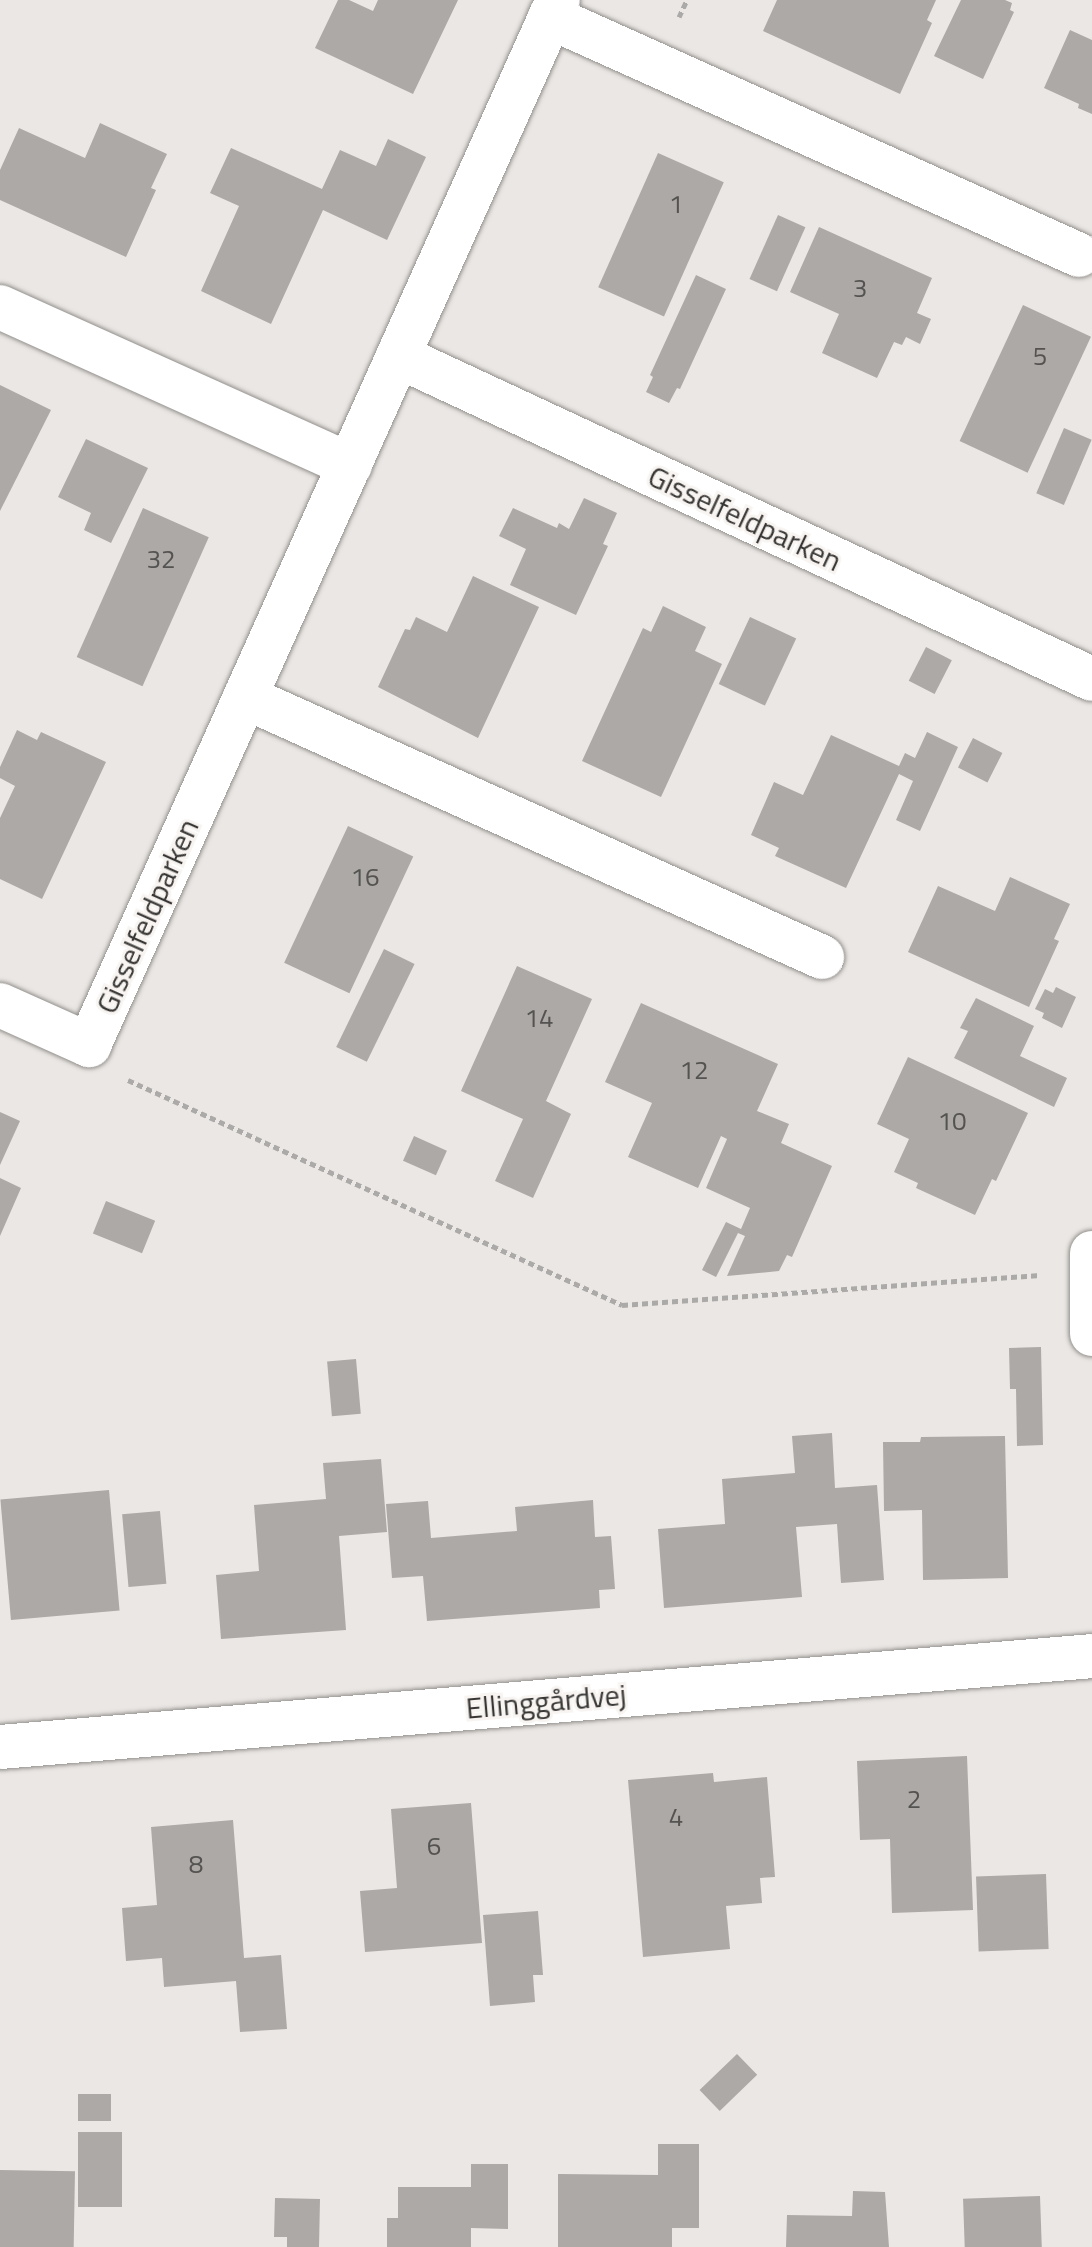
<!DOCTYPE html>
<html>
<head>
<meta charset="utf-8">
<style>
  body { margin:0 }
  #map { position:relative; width:1092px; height:2247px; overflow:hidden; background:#eae7e4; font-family:"Titillium Web",sans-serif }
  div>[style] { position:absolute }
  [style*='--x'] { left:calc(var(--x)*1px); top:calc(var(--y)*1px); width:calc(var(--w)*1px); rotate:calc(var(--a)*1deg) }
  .building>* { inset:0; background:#aca9a6; transform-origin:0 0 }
  .path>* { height:5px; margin-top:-2.5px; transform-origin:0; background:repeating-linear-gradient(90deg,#acaaa8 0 6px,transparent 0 10px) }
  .roads { filter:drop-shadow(0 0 2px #928f8c) drop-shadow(0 0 2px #928f8c) }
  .minor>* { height:44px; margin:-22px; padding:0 22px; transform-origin:22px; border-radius:22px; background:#fff }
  span { translate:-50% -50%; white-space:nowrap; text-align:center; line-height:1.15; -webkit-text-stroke:6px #f7f4f1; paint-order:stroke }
  .number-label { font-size:26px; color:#545351 }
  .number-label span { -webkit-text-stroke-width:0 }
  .street-label { font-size:30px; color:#373635 }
</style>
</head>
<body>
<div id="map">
  <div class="building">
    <div style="clip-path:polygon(338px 0,349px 0,373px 11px,378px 0,458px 0,413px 94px,315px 48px)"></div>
    <div style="clip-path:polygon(777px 0,936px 0,927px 20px,932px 23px,900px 94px,763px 31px)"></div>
    <div style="clip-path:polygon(961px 0,1005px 0,1012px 3px,1010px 10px,1014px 12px,983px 79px,934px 56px)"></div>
    <div style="clip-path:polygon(1070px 30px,1092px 40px,1092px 114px,1078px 108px,1079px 104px,1044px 88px)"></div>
    <div style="clip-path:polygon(100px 123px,167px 154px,151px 188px,156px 190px,126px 257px,0 200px,0 170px,19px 128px,85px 158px)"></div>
    <div style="clip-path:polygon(388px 139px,426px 157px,387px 240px,323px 210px,271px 324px,201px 291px,239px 206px,210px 193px,231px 148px,322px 189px,340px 150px,376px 166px)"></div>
    <div style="left:658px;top:153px;width:72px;height:147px;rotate:24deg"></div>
    <div style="left:778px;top:215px;width:30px;height:70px;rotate:24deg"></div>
    <div style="clip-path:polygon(819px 227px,932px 278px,917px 313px,931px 319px,920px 344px,906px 337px,902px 345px,894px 342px,877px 378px,822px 353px,839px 314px,790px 292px)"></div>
    <div style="clip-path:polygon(696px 275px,726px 289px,680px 389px,677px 388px,669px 403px,646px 392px,653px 377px,650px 375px)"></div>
    <div style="left:1023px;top:305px;width:75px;height:150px;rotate:25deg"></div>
    <div style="clip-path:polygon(0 385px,51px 410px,0 511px)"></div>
    <div style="left:1064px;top:428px;width:30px;height:71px;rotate:23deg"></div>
    <div style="clip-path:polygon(86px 439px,148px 468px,111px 543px,84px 530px,91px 513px,58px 497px)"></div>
    <div style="clip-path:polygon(584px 498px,617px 513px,603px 544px,608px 546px,576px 615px,510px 585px,526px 549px,499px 536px,513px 508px,557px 528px,559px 523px,569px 529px)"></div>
    <div style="left:143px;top:508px;width:72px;height:163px;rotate:24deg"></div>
    <div style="clip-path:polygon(473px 576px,539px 607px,478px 738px,378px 687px,405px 629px,410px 630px,416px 617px,447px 632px)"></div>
    <div style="clip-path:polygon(663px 606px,706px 627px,695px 651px,722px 664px,661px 797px,582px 761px,643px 628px,651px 632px)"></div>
    <div style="left:750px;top:617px;width:51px;height:74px;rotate:25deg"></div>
    <div style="left:926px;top:647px;width:29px;height:38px;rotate:27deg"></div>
    <div style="clip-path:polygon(17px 730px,37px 740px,41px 732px,106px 762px,42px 899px,0 879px,0 818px,15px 786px,0 778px,0 767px)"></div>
    <div style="clip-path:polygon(927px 732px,958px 747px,920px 831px,896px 820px,913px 781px,899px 774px,846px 888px,775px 856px,779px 848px,751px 835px,774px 782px,803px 795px,831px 735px,899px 766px,905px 753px,915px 758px)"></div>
    <div style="left:973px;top:738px;width:33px;height:33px;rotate:27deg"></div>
    <div style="left:348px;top:826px;width:72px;height:151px;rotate:25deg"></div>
    <div style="clip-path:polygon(1010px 877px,1070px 904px,1054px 939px,1059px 941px,1029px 1007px,908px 952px,938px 886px,995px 911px)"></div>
    <div style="left:384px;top:949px;width:34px;height:109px;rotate:26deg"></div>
    <div style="clip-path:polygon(517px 966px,592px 999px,546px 1101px,571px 1114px,533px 1198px,495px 1181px,523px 1119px,461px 1091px)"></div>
    <div style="clip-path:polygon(1056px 987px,1076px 997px,1062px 1028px,1042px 1018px,1044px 1013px,1035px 1009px,1045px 989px,1053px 993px)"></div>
    <div style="clip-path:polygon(976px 998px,1034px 1026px,1020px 1056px,1067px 1078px,1054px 1107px,954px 1058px,968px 1031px,960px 1028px)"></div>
    <div style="clip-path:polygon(641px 1003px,778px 1064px,757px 1111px,789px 1124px,781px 1143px,832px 1166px,792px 1257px,787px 1255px,779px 1271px,727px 1276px,745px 1236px,738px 1233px,716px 1277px,702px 1270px,726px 1222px,741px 1229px,750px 1208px,706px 1188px,727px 1139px,721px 1136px,698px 1188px,628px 1157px,652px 1103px,605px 1082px)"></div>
    <div style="clip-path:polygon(908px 1057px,1028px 1113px,996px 1181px,992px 1179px,975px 1215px,916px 1188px,918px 1183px,894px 1172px,909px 1139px,877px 1124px)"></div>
    <div style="clip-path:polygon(0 1112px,20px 1121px,0 1165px)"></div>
    <div style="left:414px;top:1136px;width:36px;height:27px;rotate:24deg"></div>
    <div style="clip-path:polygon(0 1178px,21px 1188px,0 1236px)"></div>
    <div style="left:106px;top:1201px;width:53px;height:35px;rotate:22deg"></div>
    <div style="clip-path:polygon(1041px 1347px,1043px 1445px,1017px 1446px,1016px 1389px,1010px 1389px,1009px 1348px)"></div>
    <div style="left:356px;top:1359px;width:55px;height:29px;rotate:85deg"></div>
    <div style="clip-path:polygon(832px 1433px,835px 1488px,877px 1485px,884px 1580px,841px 1583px,837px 1524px,796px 1527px,802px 1597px,664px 1608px,658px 1529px,725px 1524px,722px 1479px,795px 1473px,792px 1436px)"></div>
    <div style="clip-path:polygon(1005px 1436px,1008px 1578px,923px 1580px,922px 1510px,884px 1511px,883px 1442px,920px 1442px,921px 1437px)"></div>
    <div style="clip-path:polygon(381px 1459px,387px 1532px,339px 1536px,346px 1630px,221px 1639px,216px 1575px,259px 1571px,254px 1505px,326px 1499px,323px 1463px)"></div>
    <div style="left:109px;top:1490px;width:121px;height:109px;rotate:85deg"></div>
    <div style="clip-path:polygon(593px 1500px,595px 1537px,611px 1536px,615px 1589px,599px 1590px,600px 1608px,427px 1621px,423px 1576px,392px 1578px,386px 1504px,428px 1501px,431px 1538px,517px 1531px,515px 1507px)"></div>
    <div style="left:160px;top:1511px;width:73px;height:38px;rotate:85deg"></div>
    <div style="clip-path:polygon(967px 1756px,973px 1910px,892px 1913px,890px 1839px,860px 1840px,857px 1761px)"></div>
    <div style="clip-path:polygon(713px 1773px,714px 1782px,767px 1777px,775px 1877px,760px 1878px,762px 1903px,726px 1906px,730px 1949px,643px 1957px,628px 1780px)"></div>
    <div style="clip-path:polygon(471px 1803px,482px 1943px,365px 1952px,360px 1891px,397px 1888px,391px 1809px)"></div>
    <div style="clip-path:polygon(233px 1820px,244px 1958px,281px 1955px,287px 2029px,240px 2032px,236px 1981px,164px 1987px,162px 1958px,126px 1961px,122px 1908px,157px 1905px,151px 1827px)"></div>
    <div style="left:1046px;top:1874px;width:75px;height:70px;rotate:88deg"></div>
    <div style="clip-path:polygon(538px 1911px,543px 1975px,533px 1975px,535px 2002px,490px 2006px,483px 1915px)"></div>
    <div style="left:737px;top:2054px;width:29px;height:52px;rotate:46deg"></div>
    <div style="left:78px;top:2094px;width:33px;height:27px"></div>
    <div style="left:78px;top:2132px;width:44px;height:75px"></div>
    <div style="clip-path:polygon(658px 2144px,699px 2144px,699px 2228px,672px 2228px,672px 2247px,558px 2247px,558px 2174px,658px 2175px)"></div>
    <div style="clip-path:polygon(471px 2164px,508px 2164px,508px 2229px,471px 2228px,471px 2247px,387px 2247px,387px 2218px,398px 2218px,398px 2187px,471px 2187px)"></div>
    <div style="left:0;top:2170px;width:75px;height:77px;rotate:1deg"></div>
    <div style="clip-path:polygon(853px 2191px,885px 2192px,889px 2247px,786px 2247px,787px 2215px,852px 2216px)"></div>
    <div style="left:1040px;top:2196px;width:51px;height:77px;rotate:88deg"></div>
    <div style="clip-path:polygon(275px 2198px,320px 2199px,319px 2247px,287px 2247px,287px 2237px,274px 2237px)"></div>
  </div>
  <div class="path">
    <div style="--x:679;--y:17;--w:19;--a:-65"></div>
    <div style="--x:128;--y:1080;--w:543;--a:24.49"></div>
    <div style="--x:622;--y:1305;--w:419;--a:-4.1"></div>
  </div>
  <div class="roads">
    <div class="minor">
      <div style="--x:550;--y:17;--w:580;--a:24.22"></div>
      <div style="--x:0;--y:307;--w:384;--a:24.3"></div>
      <div style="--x:398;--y:356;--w:765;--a:24.96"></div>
      <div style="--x:245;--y:697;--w:633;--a:24.26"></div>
      <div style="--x:0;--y:1005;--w:98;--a:24.2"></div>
      <div style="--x:89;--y:1045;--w:1145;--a:-65.83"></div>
      <div style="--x:1092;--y:1253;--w:81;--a:90"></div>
      <div style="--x:0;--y:1747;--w:1096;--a:-4.76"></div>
    </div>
  </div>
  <div class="number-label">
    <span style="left:676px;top:204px">1</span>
    <span style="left:860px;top:288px">3</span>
    <span style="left:1040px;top:356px">5</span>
    <span style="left:161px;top:559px">32</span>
    <span style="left:365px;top:877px">16</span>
    <span style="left:539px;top:1018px">14</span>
    <span style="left:694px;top:1070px">12</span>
    <span style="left:952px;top:1121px">10</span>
    <span style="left:914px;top:1799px">2</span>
    <span style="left:676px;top:1817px">4</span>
    <span style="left:434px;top:1846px">6</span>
    <span style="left:196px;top:1864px">8</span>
  </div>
  <div class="street-label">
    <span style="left:745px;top:518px;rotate:25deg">Gisselfeldparken</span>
    <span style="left:147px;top:916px;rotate:-66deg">Gisselfeldparken</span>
    <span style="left:546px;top:1701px;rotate:-5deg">Ellinggårdvej</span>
  </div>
</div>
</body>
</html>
